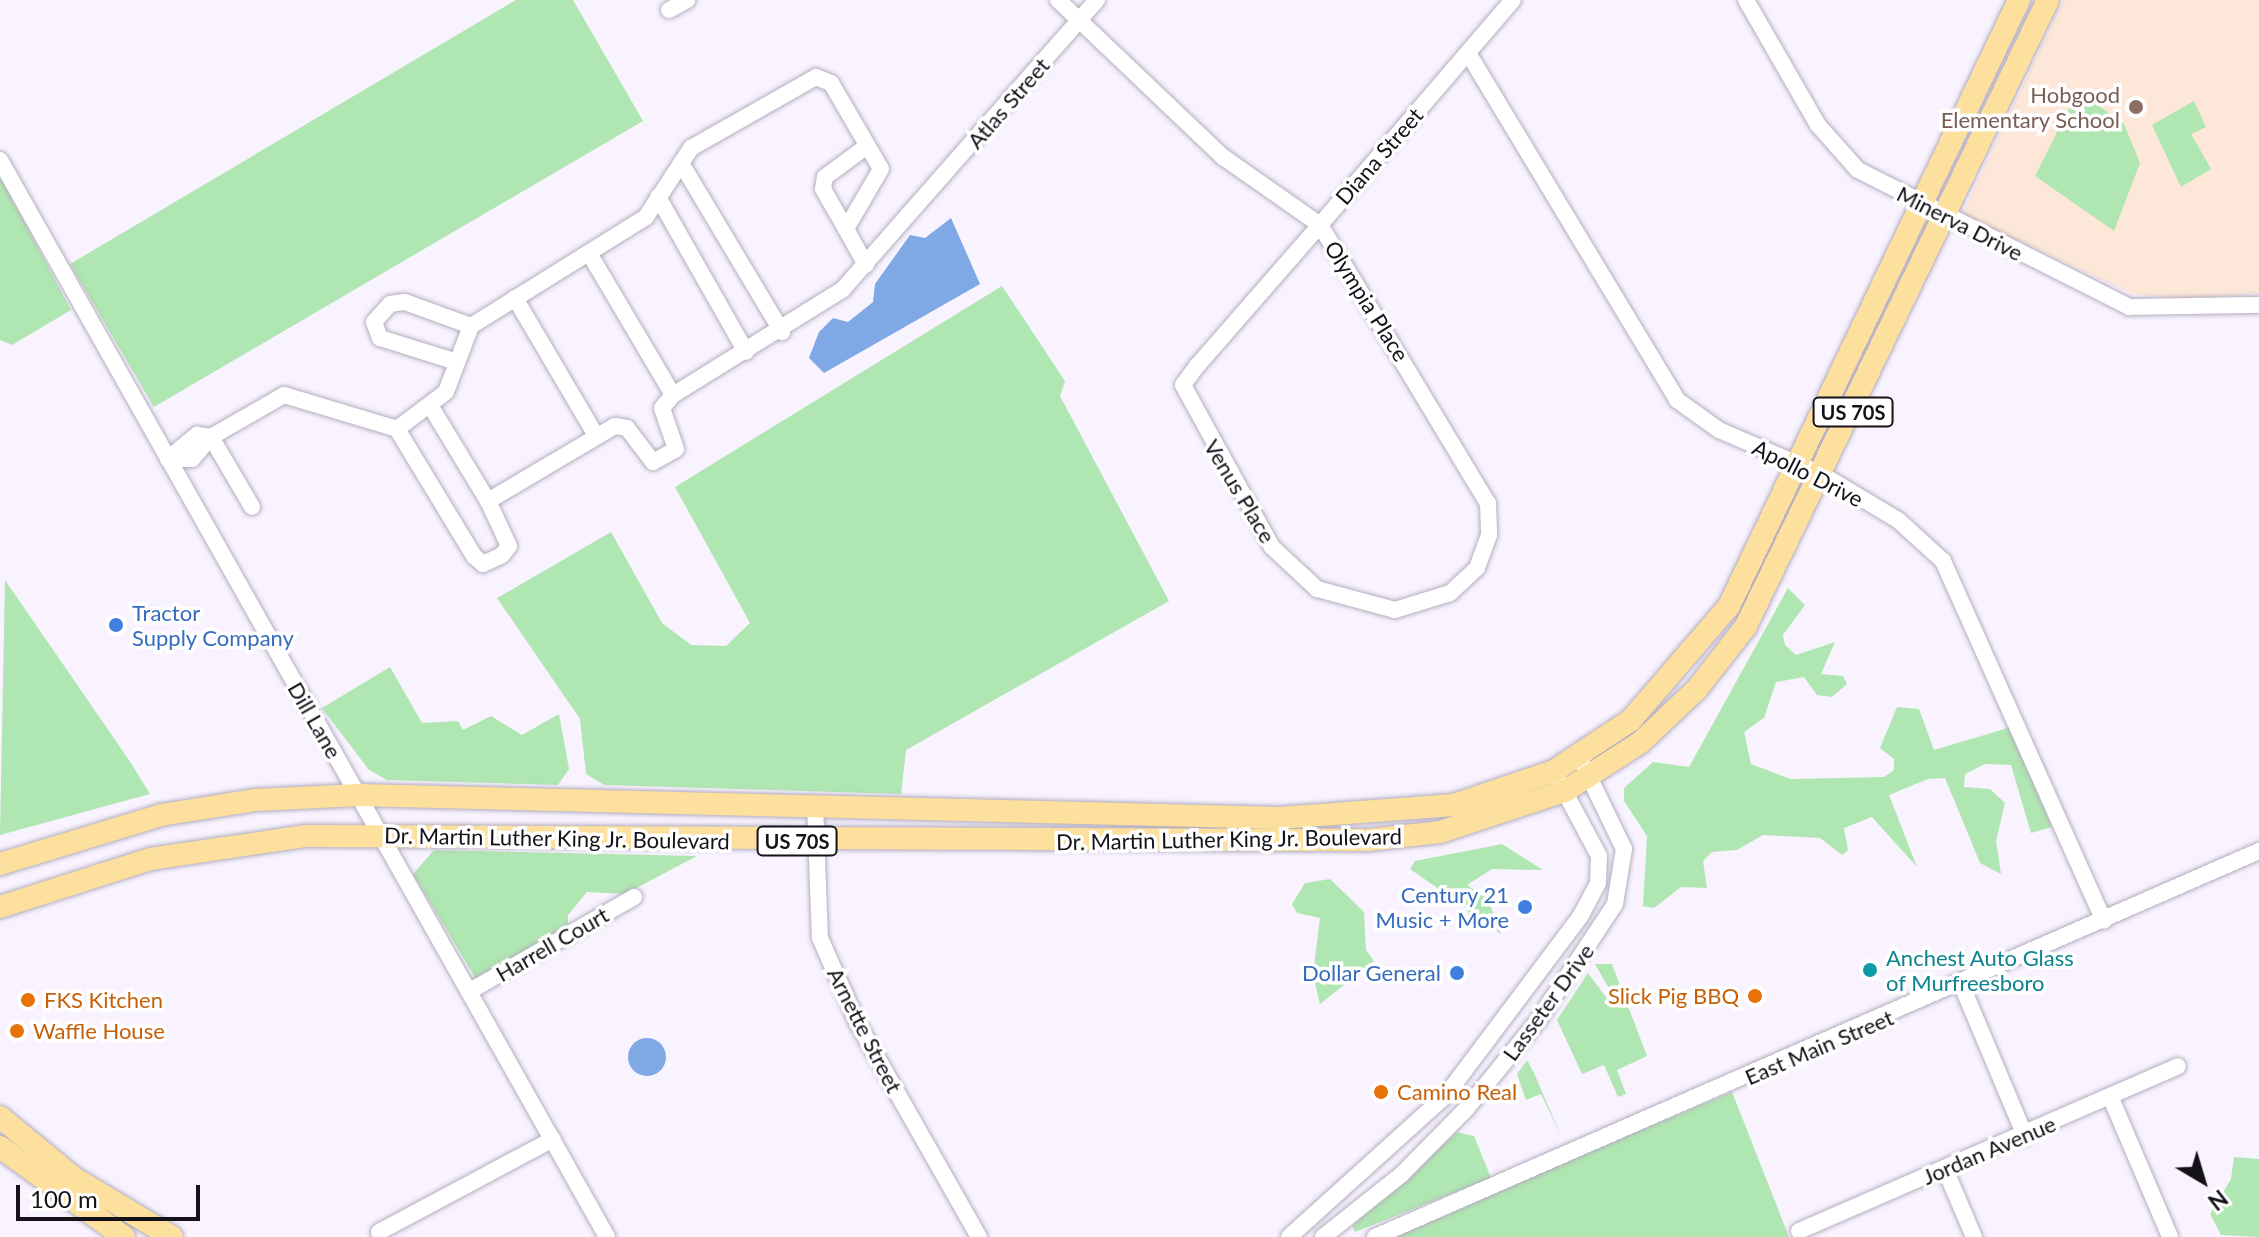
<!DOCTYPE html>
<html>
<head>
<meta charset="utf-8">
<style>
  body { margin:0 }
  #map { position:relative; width:2259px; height:1237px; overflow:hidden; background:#f8f3ff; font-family:Lato,sans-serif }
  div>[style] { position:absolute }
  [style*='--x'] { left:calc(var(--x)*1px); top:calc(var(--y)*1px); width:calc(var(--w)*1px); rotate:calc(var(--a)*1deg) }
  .education>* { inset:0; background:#fce7d9 }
  .green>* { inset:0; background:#b0e6b1 }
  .water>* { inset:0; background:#7fa9e5 }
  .round { border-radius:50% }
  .roads { filter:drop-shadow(0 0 2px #b4adbf) drop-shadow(0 0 2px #b4adbf) }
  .minor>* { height:16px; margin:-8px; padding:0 8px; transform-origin:8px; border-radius:8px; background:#fff }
  .major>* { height:22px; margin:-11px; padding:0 11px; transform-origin:11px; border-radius:11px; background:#fde09d }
  .dots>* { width:22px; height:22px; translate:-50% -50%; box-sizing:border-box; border:4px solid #fff; border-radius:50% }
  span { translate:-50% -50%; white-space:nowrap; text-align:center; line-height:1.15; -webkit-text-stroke:7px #fff; paint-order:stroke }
  .shield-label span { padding:2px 6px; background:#fff; border:2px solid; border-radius:6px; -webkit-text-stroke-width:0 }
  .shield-label { font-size:20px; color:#141118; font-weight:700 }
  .education-label { font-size:22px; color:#785e54 }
  .right { translate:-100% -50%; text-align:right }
  .street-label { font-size:22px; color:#141118 }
  .shop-label { font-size:22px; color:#366cbe }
  .left { translate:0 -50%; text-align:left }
  .culture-label { font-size:22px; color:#0d838f }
  .food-label { font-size:22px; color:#c56008 }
  .north { position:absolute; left:2163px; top:1141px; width:80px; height:80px; -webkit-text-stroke:6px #fff; paint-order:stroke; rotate:142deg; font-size:22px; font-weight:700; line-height:32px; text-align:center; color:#141118 }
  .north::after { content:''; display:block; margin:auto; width:28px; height:36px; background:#141118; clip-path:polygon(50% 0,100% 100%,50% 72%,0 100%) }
  .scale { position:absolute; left:16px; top:1185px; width:184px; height:36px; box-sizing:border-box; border:4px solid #141118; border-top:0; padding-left:10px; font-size:24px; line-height:28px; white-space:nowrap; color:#141118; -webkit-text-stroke:6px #fff; paint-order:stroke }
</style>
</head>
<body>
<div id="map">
  <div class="education">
    <div style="clip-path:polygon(2063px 0,2259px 0,2259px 293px,2191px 300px,2132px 294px,1962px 214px)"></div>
  </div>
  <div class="green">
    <div style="clip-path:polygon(516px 0,573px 0,643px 121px,154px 407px,70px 264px)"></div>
    <div style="clip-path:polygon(2078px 91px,2124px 124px,2140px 163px,2114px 231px,2035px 176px)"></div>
    <div style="clip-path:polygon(2194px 101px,2206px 127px,2191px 134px,2211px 169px,2181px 187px,2152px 125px)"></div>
    <div style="clip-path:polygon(0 176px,71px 310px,12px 345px,0 340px)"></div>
    <div style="clip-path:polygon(1002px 286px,1065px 381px,1060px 396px,1169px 601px,906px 750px,901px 794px,604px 785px,586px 774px,580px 719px,497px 598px,611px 532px,662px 623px,691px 645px,726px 646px,750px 623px,675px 487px)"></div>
    <div style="clip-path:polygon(5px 580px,131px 763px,150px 794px,0 835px)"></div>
    <div style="clip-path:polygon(1788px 588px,1805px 605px,1783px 635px,1785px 645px,1796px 655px,1835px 642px,1821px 674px,1843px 676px,1847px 684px,1832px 697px,1817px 695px,1804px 677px,1776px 682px,1764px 718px,1744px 732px,1751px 764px,1791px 779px,1884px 777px,1894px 770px,1894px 759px,1880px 748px,1897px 707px,1919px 709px,1934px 750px,2011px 727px,2052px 827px,2031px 833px,2011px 765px,1985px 764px,1965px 774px,1964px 787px,1990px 789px,2005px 803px,1996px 841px,2001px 874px,1980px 863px,1945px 778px,1928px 779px,1889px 795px,1917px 867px,1872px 817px,1844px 828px,1848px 850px,1842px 855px,1820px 838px,1763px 835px,1737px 850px,1712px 852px,1703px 861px,1707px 888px,1681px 887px,1654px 908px,1643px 906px,1647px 836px,1624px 801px,1624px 788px,1653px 762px,1689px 767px)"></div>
    <div style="clip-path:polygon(390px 667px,422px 723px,458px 721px,463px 730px,491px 716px,522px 735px,559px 714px,569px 769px,558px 785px,387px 780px,369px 770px,322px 708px)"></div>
    <div style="clip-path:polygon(1502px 844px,1543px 870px,1492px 869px,1467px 885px,1488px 899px,1501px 934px,1470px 915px,1455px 892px,1443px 892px,1410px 869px,1415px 861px)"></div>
    <div style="clip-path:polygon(434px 850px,697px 856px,625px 894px,587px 892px,568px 915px,568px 927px,476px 979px,413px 874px)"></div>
    <div style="clip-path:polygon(1330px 879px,1364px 912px,1366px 950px,1374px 961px,1320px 1004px,1313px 975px,1320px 918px,1297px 913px,1292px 904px,1305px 883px)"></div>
    <div style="clip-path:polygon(1595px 964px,1612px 964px,1647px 1056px,1617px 1070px,1626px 1094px,1618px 1097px,1604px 1065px,1582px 1074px,1557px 1020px,1588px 973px,1611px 1004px,1616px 1001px)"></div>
    <div style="clip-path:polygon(1527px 1060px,1534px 1073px,1562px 1138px,1541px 1094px,1526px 1100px,1517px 1074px)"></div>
    <div style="clip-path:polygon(1732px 1092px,1789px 1237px,1396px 1237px,1589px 1152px)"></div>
    <div style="clip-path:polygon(1457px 1132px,1474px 1136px,1491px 1178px,1355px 1232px,1352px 1226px)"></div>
    <div style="clip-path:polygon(2234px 1157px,2259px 1159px,2259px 1237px,2221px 1235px,2210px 1214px,2231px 1179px)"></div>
  </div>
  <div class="water">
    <div style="clip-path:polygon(951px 218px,980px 284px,824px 373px,809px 358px,819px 332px,833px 318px,848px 322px,873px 302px,875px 284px,910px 235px,925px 238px)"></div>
    <div class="round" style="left:628px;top:1038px;width:38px;height:38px"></div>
  </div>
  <div class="roads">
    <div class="minor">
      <div style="--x:1058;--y:0;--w:228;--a:43.6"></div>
      <div style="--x:1223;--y:157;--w:118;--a:35"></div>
      <div style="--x:1320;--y:225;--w:325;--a:58.9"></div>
      <div style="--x:1488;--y:503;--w:32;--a:88"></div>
      <div style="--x:1489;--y:535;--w:35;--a:110"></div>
      <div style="--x:1477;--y:568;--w:37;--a:137"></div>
      <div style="--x:1450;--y:593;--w:58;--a:162.8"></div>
      <div style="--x:1395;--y:610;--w:81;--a:-164.9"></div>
      <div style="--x:1317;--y:589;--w:62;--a:-137"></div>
      <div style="--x:1272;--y:547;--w:185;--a:-118.8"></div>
      <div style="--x:1183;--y:385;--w:24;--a:-54"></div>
      <div style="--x:1197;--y:366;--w:187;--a:-48.9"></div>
      <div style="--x:1320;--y:225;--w:296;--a:-49.4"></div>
      <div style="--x:1746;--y:0;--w:144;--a:60.1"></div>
      <div style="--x:1818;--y:125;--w:60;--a:48.4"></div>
      <div style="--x:1858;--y:170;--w:304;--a:26.8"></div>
      <div style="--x:2129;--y:307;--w:130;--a:-0.9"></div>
      <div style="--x:669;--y:10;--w:21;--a:-29"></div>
      <div style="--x:1468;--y:53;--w:405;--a:58.9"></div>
      <div style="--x:1677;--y:400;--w:52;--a:35.5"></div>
      <div style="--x:1719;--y:430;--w:113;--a:23.4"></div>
      <div style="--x:1823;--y:475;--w:87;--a:31"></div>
      <div style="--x:1898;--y:520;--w:61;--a:42.3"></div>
      <div style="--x:1943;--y:561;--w:394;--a:65.9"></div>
      <div style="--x:0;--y:160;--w:1236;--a:60.59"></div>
      <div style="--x:681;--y:163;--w:197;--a:59.1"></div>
      <div style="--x:658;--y:197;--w:178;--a:60.4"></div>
      <div style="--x:846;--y:229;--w:46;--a:-119.9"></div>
      <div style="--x:823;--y:189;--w:12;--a:-81"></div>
      <div style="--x:825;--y:177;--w:52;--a:-36.4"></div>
      <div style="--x:589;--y:253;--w:165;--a:59.4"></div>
      <div style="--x:515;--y:298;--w:161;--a:59.5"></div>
      <div style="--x:457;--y:362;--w:81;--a:-162.7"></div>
      <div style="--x:380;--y:338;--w:17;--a:-111"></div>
      <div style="--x:374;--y:322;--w:24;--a:-48"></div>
      <div style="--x:390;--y:304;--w:15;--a:-8"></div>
      <div style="--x:405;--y:302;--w:70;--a:20"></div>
      <div style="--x:431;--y:407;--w:110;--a:58.8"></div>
      <div style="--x:397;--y:429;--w:61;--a:-37.1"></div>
      <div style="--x:446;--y:392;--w:71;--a:-69.3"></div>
      <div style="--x:471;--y:326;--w:206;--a:-31.9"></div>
      <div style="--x:646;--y:217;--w:82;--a:-56.9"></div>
      <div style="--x:691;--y:148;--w:144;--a:-29.6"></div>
      <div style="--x:816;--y:77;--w:16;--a:22"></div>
      <div style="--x:831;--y:83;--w:99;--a:59.8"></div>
      <div style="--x:881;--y:169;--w:69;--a:120.3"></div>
      <div style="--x:846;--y:229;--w:41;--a:60.9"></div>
      <div style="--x:211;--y:437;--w:81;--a:59.6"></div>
      <div style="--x:168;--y:459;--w:24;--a:0"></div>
      <div style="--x:192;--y:459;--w:29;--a:-49"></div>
      <div style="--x:211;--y:437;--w:84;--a:-29.9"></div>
      <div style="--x:284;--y:395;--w:118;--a:16.7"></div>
      <div style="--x:397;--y:429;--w:149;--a:58.8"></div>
      <div style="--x:474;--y:556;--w:12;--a:42"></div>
      <div style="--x:483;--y:564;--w:21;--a:-25"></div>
      <div style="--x:502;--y:555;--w:11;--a:-52"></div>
      <div style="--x:509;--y:546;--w:50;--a:-115"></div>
      <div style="--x:488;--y:501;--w:147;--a:-30.6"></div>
      <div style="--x:615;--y:426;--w:12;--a:9"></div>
      <div style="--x:627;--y:428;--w:43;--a:52.6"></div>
      <div style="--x:653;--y:462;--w:26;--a:-29"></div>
      <div style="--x:676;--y:449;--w:43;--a:-108.9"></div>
      <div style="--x:662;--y:408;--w:17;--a:-50"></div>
      <div style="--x:673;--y:395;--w:200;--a:-31.9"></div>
      <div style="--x:843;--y:289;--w:385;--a:-48.7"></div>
      <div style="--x:168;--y:459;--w:38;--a:-40"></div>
      <div style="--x:197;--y:435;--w:14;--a:8"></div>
      <div style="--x:815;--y:804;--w:134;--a:87.9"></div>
      <div style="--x:820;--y:938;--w:94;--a:66.2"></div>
      <div style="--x:858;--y:1024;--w:245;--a:60.4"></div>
      <div style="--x:1962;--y:986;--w:163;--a:67.2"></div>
      <div style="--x:470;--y:991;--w:189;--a:-29.8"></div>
      <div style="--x:2110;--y:1096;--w:153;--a:66.9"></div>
      <div style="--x:1945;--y:1169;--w:74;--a:66.9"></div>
      <div style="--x:1799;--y:1231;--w:413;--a:-23.5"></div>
      <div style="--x:379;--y:1232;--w:197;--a:-28.1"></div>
      <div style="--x:1289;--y:1237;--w:213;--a:-42.1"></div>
      <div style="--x:1447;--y:1094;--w:221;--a:-53.1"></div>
      <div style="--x:1580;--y:917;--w:38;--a:-62"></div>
      <div style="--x:1598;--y:883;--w:27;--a:-88"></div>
      <div style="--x:1599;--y:856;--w:83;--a:-118.1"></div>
      <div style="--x:1323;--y:1237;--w:100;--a:-38.5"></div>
      <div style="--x:1401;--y:1175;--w:94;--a:-45.4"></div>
      <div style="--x:1467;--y:1108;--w:111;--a:-50.9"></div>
      <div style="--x:1537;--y:1022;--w:141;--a:-56.5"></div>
      <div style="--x:1615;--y:904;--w:56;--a:-80.7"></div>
      <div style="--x:1624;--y:849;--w:103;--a:-115.8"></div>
      <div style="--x:1375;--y:1237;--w:965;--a:-23.59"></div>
    </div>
    <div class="major">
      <div style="--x:0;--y:864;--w:168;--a:-16.9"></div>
      <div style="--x:161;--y:815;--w:96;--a:-9"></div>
      <div style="--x:256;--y:800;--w:103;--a:-2.8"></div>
      <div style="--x:359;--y:795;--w:921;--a:1.43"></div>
      <div style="--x:1280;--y:818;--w:174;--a:-4.3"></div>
      <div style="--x:1454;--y:805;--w:106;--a:-18.8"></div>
      <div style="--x:1554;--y:771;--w:92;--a:-33.5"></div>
      <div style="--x:1631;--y:720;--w:150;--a:-49.3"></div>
      <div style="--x:1729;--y:606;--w:672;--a:-64.43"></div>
      <div style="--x:0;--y:907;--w:157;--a:-17.7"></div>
      <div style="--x:150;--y:859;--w:158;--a:-8.4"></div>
      <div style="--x:306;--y:836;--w:1062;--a:0.22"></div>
      <div style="--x:1368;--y:840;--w:72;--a:-6.3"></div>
      <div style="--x:1440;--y:832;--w:132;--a:-18.2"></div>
      <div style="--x:1565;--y:791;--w:90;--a:-32.8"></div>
      <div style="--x:1641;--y:742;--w:77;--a:-43.4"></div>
      <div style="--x:1697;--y:689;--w:80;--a:-52.1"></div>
      <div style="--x:1746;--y:626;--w:695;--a:-64.25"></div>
      <div style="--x:0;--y:1117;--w:96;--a:39.5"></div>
      <div style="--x:74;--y:1178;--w:114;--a:31"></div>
      <div style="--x:0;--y:1147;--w:153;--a:36"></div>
    </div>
  </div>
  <div class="dots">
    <div style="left:2136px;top:107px;background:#8d6e63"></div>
    <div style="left:116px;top:625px;background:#3f7fe0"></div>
    <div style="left:1525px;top:907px;background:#3f7fe0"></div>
    <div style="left:1870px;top:970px;background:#0f9aa8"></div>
    <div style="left:1457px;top:973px;background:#3f7fe0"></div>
    <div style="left:1755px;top:996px;background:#e8710a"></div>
    <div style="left:28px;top:1000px;background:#e8710a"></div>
    <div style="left:17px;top:1031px;background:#e8710a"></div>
    <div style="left:1381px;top:1092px;background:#e8710a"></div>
  </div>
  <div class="shield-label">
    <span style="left:1853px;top:412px">US 70S</span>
    <span style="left:797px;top:841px">US 70S</span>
  </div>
  <div class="education-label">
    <span class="right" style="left:2120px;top:107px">Hobgood<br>Elementary School</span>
  </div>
  <div class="street-label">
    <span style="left:1008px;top:103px;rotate:-49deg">Atlas Street</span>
    <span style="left:1379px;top:156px;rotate:-49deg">Diana Street</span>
    <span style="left:1960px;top:223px;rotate:27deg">Minerva Drive</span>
    <span style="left:1367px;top:301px;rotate:58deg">Olympia Place</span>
    <span style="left:1808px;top:473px;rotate:27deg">Apollo Drive</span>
    <span style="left:1240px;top:491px;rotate:59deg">Venus Place</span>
    <span style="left:315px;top:720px;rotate:60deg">Dill Lane</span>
    <span style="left:557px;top:838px;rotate:1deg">Dr. Martin Luther King Jr. Boulevard</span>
    <span style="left:1229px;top:839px;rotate:-1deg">Dr. Martin Luther King Jr. Boulevard</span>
    <span style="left:552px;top:944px;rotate:-30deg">Harrell Court</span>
    <span style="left:1548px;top:1002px;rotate:-54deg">Lasseter Drive</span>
    <span style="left:865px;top:1030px;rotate:63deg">Arnette Street</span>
    <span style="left:1819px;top:1047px;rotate:-23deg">East Main Street</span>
    <span style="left:1989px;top:1150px;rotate:-23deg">Jordan Avenue</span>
  </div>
  <div class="shop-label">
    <span class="left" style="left:132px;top:625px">Tractor<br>Supply Company</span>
    <span class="right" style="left:1509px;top:907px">Century 21<br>Music + More</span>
    <span class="right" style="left:1441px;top:973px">Dollar General</span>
  </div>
  <div class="culture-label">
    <span class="left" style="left:1886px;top:970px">Anchest Auto Glass<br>of Murfreesboro</span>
  </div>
  <div class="food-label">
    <span class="right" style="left:1739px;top:996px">Slick Pig BBQ</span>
    <span class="left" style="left:44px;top:1000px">FKS Kitchen</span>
    <span class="left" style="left:33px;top:1031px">Waffle House</span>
    <span class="left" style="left:1397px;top:1092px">Camino Real</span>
  </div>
  <div class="north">N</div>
  <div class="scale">100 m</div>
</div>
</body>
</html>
